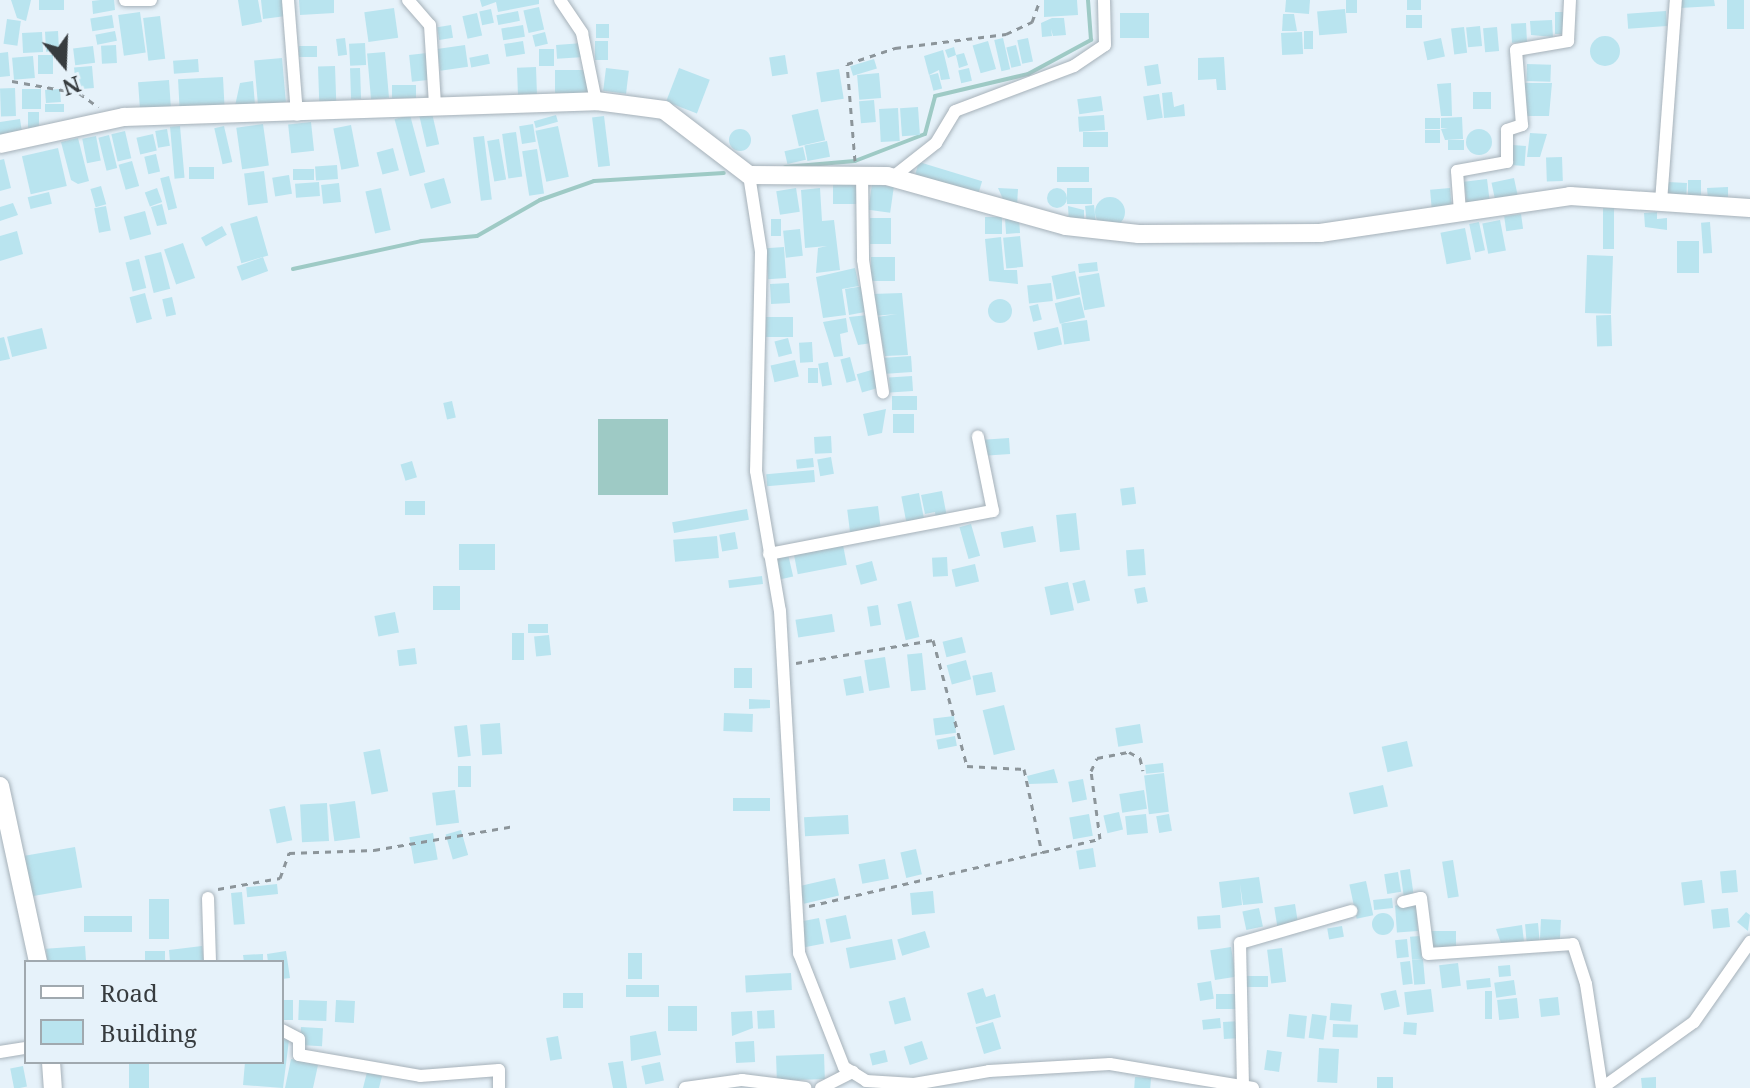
<!DOCTYPE html>
<html>
<head>
<meta charset="utf-8">
<style>
  body { margin:0 }
  #map { position:relative; width:1750px; height:1088px; overflow:hidden; background:#e6f2fa; font-family:"Noto Serif",serif }
  div>[style] { position:absolute }
  [style*='--x'] { left:calc(var(--x)*1px); top:calc(var(--y)*1px); width:calc(var(--w)*1px); rotate:calc(var(--a)*1deg) }
  .water>* { inset:0; background:#9ecac5; transform-origin:0 0 }
  .stream>* { height:4px; margin:-2px; padding:0 2px; transform-origin:2px; border-radius:2px; background:#9ecac5 }
  .building>* { inset:0; background:#b9e4ef; transform-origin:0 0 }
  .round { border-radius:50% }
  .path>* { height:3px; margin-top:-1.5px; transform-origin:0; background:repeating-linear-gradient(90deg,#8c959a 0 6px,transparent 0 12px) }
  .roads { filter:drop-shadow(0 0 2px #a6b1b9) drop-shadow(0 0 2px #a6b1b9) }
  .street>* { height:12px; margin:-6px; padding:0 6px; transform-origin:6px; border-radius:6px; background:#fff }
  .secondary>* { height:18px; margin:-9px; padding:0 9px; transform-origin:9px; border-radius:9px; background:#fff }
  span { translate:-50% -50%; white-space:nowrap; text-align:center; line-height:1.15; -webkit-text-stroke:6px #e6f2fa; paint-order:stroke }
  .legend { position:absolute; left:24px; top:960px; width:260px; height:104px; box-sizing:border-box; background:#e6f2fa; border:2px solid #a0a9af; margin:0; padding:10px 14px; list-style:none; font-size:24px; color:#373c3f }
  .legend li { display:flex; align-items:center; gap:16px; height:40px }
  .legend b { width:40px; border:2px solid #a0a9af }
  .north { position:absolute; left:24px; top:24px; width:80px; height:80px; -webkit-text-stroke:6px #e6f2fa; paint-order:stroke; rotate:161deg; font-size:22px; font-weight:700; line-height:32px; text-align:center; color:#373c3f }
  .north::after { content:''; display:block; margin:auto; width:28px; height:36px; background:#373c3f; clip-path:polygon(50% 0,100% 100%,50% 72%,0 100%) }
</style>
</head>
<body>
<div id="map">
  <div class="water">
    <div style="left:598px;top:419px;width:70px;height:76px"></div>
  </div>
  <div class="stream">
    <div style="--x:785;--y:167;--w:70;--a:-4.9"></div>
    <div style="--x:855;--y:161;--w:75;--a:-21.1"></div>
    <div style="--x:925;--y:134;--w:39;--a:-75"></div>
    <div style="--x:935;--y:96;--w:96;--a:-13.3"></div>
    <div style="--x:1028;--y:74;--w:72;--a:-28.4"></div>
    <div style="--x:1091;--y:40;--w:40;--a:-94.3"></div>
    <div style="--x:293;--y:269;--w:131;--a:-12.3"></div>
    <div style="--x:421;--y:241;--w:56;--a:-5.1"></div>
    <div style="--x:477;--y:236;--w:73;--a:-29.7"></div>
    <div style="--x:540;--y:200;--w:57;--a:-19.4"></div>
    <div style="--x:594;--y:181;--w:130;--a:-3.5"></div>
  </div>
  <div class="building">
    <div style="clip-path:polygon(11px 0,31px 0,26px 21px,17px 18px)"></div>
    <div style="left:39px;top:0;width:25px;height:10px"></div>
    <div style="clip-path:polygon(100px 0,114px 0,115px 10px,93px 14px,92px 1px)"></div>
    <div style="clip-path:polygon(238px 0,258px 0,262px 22px,242px 26px)"></div>
    <div style="clip-path:polygon(261px 0,285px 0,286px 16px,263px 19px)"></div>
    <div style="clip-path:polygon(299px 0,334px 0,334px 13px,300px 15px)"></div>
    <div style="clip-path:polygon(480px 0,539px 0,539px 4px,498px 12px,496px 2px,482px 7px)"></div>
    <div style="clip-path:polygon(1044px 0,1077px 0,1078px 15px,1044px 17px)"></div>
    <div style="clip-path:polygon(1286px 0,1310px 0,1309px 14px,1285px 12px)"></div>
    <div style="left:1346px;top:0;width:11px;height:13px"></div>
    <div style="left:1407px;top:0;width:14px;height:10px"></div>
    <div style="clip-path:polygon(1680px 0,1714px 0,1715px 6px,1680px 8px)"></div>
    <div style="left:1727px;top:0;width:17px;height:29px"></div>
    <div style="left:539px;top:7px;width:23px;height:16px;rotate:77deg"></div>
    <div style="left:394px;top:8px;width:30px;height:30px;rotate:82deg"></div>
    <div style="left:491px;top:9px;width:14px;height:12px;rotate:78deg"></div>
    <div style="left:1345px;top:9px;width:24px;height:28px;rotate:85deg"></div>
    <div style="left:518px;top:11px;width:10px;height:22px;rotate:79deg"></div>
    <div style="left:1666px;top:11px;width:15px;height:39px;rotate:86deg"></div>
    <div style="left:140px;top:12px;width:41px;height:22px;rotate:82deg"></div>
    <div style="left:1555px;top:12px;width:11px;height:22px"></div>
    <div style="left:477px;top:13px;width:23px;height:15px;rotate:77deg"></div>
    <div style="left:1149px;top:13px;width:25px;height:29px;rotate:90deg"></div>
    <div style="clip-path:polygon(1283px 14px,1294px 14px,1297px 31px,1282px 31px)"></div>
    <div style="left:112px;top:15px;width:13px;height:22px;rotate:81deg"></div>
    <div style="left:1422px;top:15px;width:13px;height:16px;rotate:90deg"></div>
    <div style="left:160px;top:16px;width:43px;height:17px;rotate:83deg"></div>
    <div style="clip-path:polygon(1052px 18px,1064px 18px,1066px 35px,1053px 36px,1051px 29px,1052px 36px,1042px 37px,1041px 23px)"></div>
    <div style="left:7px;top:19px;width:14px;height:25px;rotate:8deg"></div>
    <div style="clip-path:polygon(1552px 20px,1553px 37px,1531px 35px,1530px 21px)"></div>
    <div style="left:1526px;top:23px;width:19px;height:15px;rotate:87deg"></div>
    <div style="left:596px;top:24px;width:13px;height:14px"></div>
    <div style="left:451px;top:25px;width:13px;height:14px;rotate:81deg"></div>
    <div style="left:523px;top:25px;width:12px;height:22px;rotate:81deg"></div>
    <div style="left:1480px;top:26px;width:20px;height:14px;rotate:84deg"></div>
    <div style="left:1464px;top:27px;width:26px;height:13px;rotate:83deg"></div>
    <div style="left:1497px;top:27px;width:24px;height:14px;rotate:85deg"></div>
    <div style="left:58px;top:31px;width:20px;height:13px;rotate:87deg"></div>
    <div style="left:115px;top:31px;width:10px;height:20px;rotate:79deg"></div>
    <div style="left:1304px;top:31px;width:9px;height:18px"></div>
    <div style="left:42px;top:32px;width:20px;height:20px;rotate:87deg"></div>
    <div style="left:545px;top:32px;width:12px;height:13px;rotate:76deg"></div>
    <div style="left:1302px;top:32px;width:22px;height:21px;rotate:87deg"></div>
    <div class="round" style="left:1590px;top:36px;width:30px;height:30px"></div>
    <div style="left:345px;top:38px;width:17px;height:9px;rotate:83deg"></div>
    <div style="left:1003px;top:38px;width:32px;height:9px;rotate:77deg"></div>
    <div style="left:1028px;top:38px;width:24px;height:11px;rotate:78deg"></div>
    <div style="left:1441px;top:38px;width:19px;height:18px;rotate:78deg"></div>
    <div style="left:523px;top:41px;width:13px;height:19px;rotate:81deg"></div>
    <div style="left:595px;top:41px;width:13px;height:19px"></div>
    <div style="left:988px;top:41px;width:29px;height:16px;rotate:74deg"></div>
    <div style="left:365px;top:43px;width:22px;height:16px;rotate:87deg"></div>
    <div style="left:583px;top:43px;width:14px;height:27px;rotate:86deg"></div>
    <div style="left:116px;top:45px;width:18px;height:15px;rotate:87deg"></div>
    <div style="left:465px;top:45px;width:22px;height:28px;rotate:82deg"></div>
    <div style="left:1016px;top:45px;width:21px;height:10px;rotate:76deg"></div>
    <div style="left:93px;top:46px;width:17px;height:20px;rotate:83deg"></div>
    <div style="left:299px;top:46px;width:18px;height:11px"></div>
    <div style="clip-path:polygon(954px 47px,956px 55px,964px 53px,968px 65px,959px 68px,956px 55px,948px 58px,945px 50px)"></div>
    <div style="left:539px;top:49px;width:15px;height:17px"></div>
    <div style="clip-path:polygon(943px 50px,950px 79px,941px 80px,939px 70px,929px 75px,924px 56px)"></div>
    <div style="clip-path:polygon(8px 52px,10px 76px,0 77px,0 53px)"></div>
    <div style="left:385px;top:52px;width:46px;height:18px;rotate:85deg"></div>
    <div style="left:427px;top:53px;width:27px;height:18px;rotate:84deg"></div>
    <div style="left:488px;top:54px;width:10px;height:19px;rotate:79deg"></div>
    <div style="left:38px;top:55px;width:15px;height:19px"></div>
    <div style="left:785px;top:55px;width:19px;height:16px;rotate:81deg"></div>
    <div style="left:33px;top:56px;width:22px;height:21px;rotate:85deg"></div>
    <div style="clip-path:polygon(1224px 57px,1226px 90px,1217px 90px,1216px 79px,1198px 80px,1198px 58px)"></div>
    <div style="left:282px;top:58px;width:44px;height:28px;rotate:85deg"></div>
    <div style="left:198px;top:59px;width:13px;height:25px;rotate:86deg"></div>
    <div style="left:874px;top:59px;width:10px;height:25px;rotate:73deg"></div>
    <div style="left:1158px;top:64px;width:20px;height:14px;rotate:81deg"></div>
    <div style="left:1527px;top:64px;width:24px;height:17px;rotate:2deg"></div>
    <div style="left:92px;top:66px;width:22px;height:18px;rotate:85deg"></div>
    <div style="left:335px;top:66px;width:37px;height:17px;rotate:88deg"></div>
    <div style="left:536px;top:67px;width:27px;height:19px;rotate:88deg"></div>
    <div style="left:360px;top:68px;width:31px;height:10px;rotate:88deg"></div>
    <div style="left:606px;top:68px;width:23px;height:23px;rotate:7deg"></div>
    <div style="left:679px;top:68px;width:33px;height:36px;rotate:21deg"></div>
    <div style="left:969px;top:68px;width:13px;height:11px;rotate:77deg"></div>
    <div style="left:839px;top:69px;width:30px;height:23px;rotate:81deg"></div>
    <div style="left:555px;top:70px;width:33px;height:23px"></div>
    <div style="left:879px;top:73px;width:25px;height:22px;rotate:85deg"></div>
    <div style="left:938px;top:73px;width:16px;height:9px;rotate:75deg"></div>
    <div style="left:223px;top:77px;width:36px;height:45px;rotate:87deg"></div>
    <div style="left:169px;top:80px;width:30px;height:31px;rotate:86deg"></div>
    <div style="clip-path:polygon(253px 81px,255px 105px,235px 106px,240px 83px)"></div>
    <div style="clip-path:polygon(1451px 83px,1452px 116px,1441px 116px,1437px 84px)"></div>
    <div style="clip-path:polygon(1524px 83px,1552px 83px,1549px 116px,1527px 116px)"></div>
    <div style="left:392px;top:85px;width:24px;height:13px"></div>
    <div style="left:15px;top:88px;width:28px;height:15px;rotate:88deg"></div>
    <div style="left:22px;top:89px;width:19px;height:20px"></div>
    <div style="left:60px;top:89px;width:13px;height:15px;rotate:86deg"></div>
    <div style="clip-path:polygon(1172px 92px,1174px 107px,1184px 104px,1185px 116px,1164px 118px,1162px 93px)"></div>
    <div style="left:1473px;top:92px;width:18px;height:17px"></div>
    <div style="left:1159px;top:94px;width:24px;height:16px;rotate:81deg"></div>
    <div style="left:1101px;top:96px;width:15px;height:24px;rotate:82deg"></div>
    <div style="left:874px;top:100px;width:22px;height:15px;rotate:85deg"></div>
    <div style="left:64px;top:104px;width:8px;height:19px;rotate:90deg"></div>
    <div style="left:918px;top:107px;width:28px;height:18px;rotate:86deg"></div>
    <div style="left:898px;top:108px;width:33px;height:19px;rotate:87deg"></div>
    <div style="left:818px;top:109px;width:32px;height:27px;rotate:77deg"></div>
    <div style="left:28px;top:112px;width:11px;height:21px"></div>
    <div style="left:432px;top:113px;width:32px;height:13px;rotate:77deg"></div>
    <div style="left:410px;top:115px;width:59px;height:16px;rotate:75deg"></div>
    <div style="left:556px;top:115px;width:7px;height:23px;rotate:74deg"></div>
    <div style="left:1104px;top:115px;width:15px;height:26px;rotate:86deg"></div>
    <div style="left:604px;top:116px;width:50px;height:12px;rotate:83deg"></div>
    <div style="clip-path:polygon(1462px 117px,1463px 139px,1445px 140px,1441px 129px,1448px 128px,1441px 128px,1441px 118px)"></div>
    <div style="left:1425px;top:118px;width:15px;height:11px"></div>
    <div style="clip-path:polygon(20px 119px,23px 139px,0 142px,0 122px)"></div>
    <div style="left:311px;top:122px;width:29px;height:23px;rotate:84deg"></div>
    <div style="left:263px;top:124px;width:42px;height:27px;rotate:82deg"></div>
    <div style="left:533px;top:124px;width:18px;height:14px;rotate:81deg"></div>
    <div style="left:351px;top:125px;width:42px;height:18px;rotate:79deg"></div>
    <div style="left:180px;top:126px;width:52px;height:10px;rotate:85deg"></div>
    <div style="left:224px;top:126px;width:37px;height:10px;rotate:77deg"></div>
    <div style="left:558px;top:126px;width:52px;height:23px;rotate:78deg"></div>
    <div class="round" style="left:1466px;top:129px;width:26px;height:26px"></div>
    <div style="left:167px;top:129px;width:17px;height:12px;rotate:80deg"></div>
    <div class="round" style="left:729px;top:129px;width:22px;height:22px"></div>
    <div style="left:1425px;top:130px;width:15px;height:13px"></div>
    <div style="left:125px;top:131px;width:28px;height:14px;rotate:77deg"></div>
    <div style="left:516px;top:132px;width:45px;height:14px;rotate:82deg"></div>
    <div style="left:1108px;top:132px;width:15px;height:25px;rotate:90deg"></div>
    <div style="clip-path:polygon(1530px 133px,1547px 134px,1540px 157px,1527px 157px)"></div>
    <div style="left:153px;top:134px;width:17px;height:17px;rotate:77deg"></div>
    <div style="left:109px;top:135px;width:34px;height:11px;rotate:76deg"></div>
    <div style="left:96px;top:136px;width:25px;height:14px;rotate:79deg"></div>
    <div style="left:484px;top:136px;width:64px;height:11px;rotate:83deg"></div>
    <div style="clip-path:polygon(78px 138px,89px 181px,78px 184px,71px 180px,61px 142px)"></div>
    <div style="left:499px;top:139px;width:41px;height:12px;rotate:80deg"></div>
    <div style="left:1464px;top:140px;width:10px;height:16px;rotate:90deg"></div>
    <div style="left:827px;top:141px;width:16px;height:23px;rotate:79deg"></div>
    <div style="left:1512px;top:145px;width:14px;height:20px;rotate:4deg"></div>
    <div style="left:803px;top:147px;width:13px;height:19px;rotate:77deg"></div>
    <div style="left:58px;top:148px;width:39px;height:37px;rotate:77deg"></div>
    <div style="left:393px;top:148px;width:23px;height:17px;rotate:75deg"></div>
    <div style="left:537px;top:149px;width:45px;height:15px;rotate:81deg"></div>
    <div style="left:156px;top:154px;width:18px;height:12px;rotate:77deg"></div>
    <div style="left:1562px;top:157px;width:24px;height:16px;rotate:88deg"></div>
    <div style="clip-path:polygon(4px 159px,11px 188px,0 191px,0 160px)"></div>
    <div style="left:132px;top:161px;width:26px;height:14px;rotate:74deg"></div>
    <div style="left:919px;top:162px;width:66px;height:16px;rotate:17deg"></div>
    <div style="left:337px;top:165px;width:14px;height:22px;rotate:86deg"></div>
    <div style="left:214px;top:167px;width:12px;height:25px;rotate:90deg"></div>
    <div style="left:1089px;top:167px;width:15px;height:32px;rotate:90deg"></div>
    <div style="left:314px;top:169px;width:11px;height:21px;rotate:90deg"></div>
    <div style="left:264px;top:171px;width:32px;height:20px;rotate:83deg"></div>
    <div style="left:289px;top:175px;width:19px;height:17px;rotate:81deg"></div>
    <div style="left:169px;top:176px;width:33px;height:9px;rotate:76deg"></div>
    <div style="left:444px;top:178px;width:26px;height:21px;rotate:74deg"></div>
    <div style="left:1514px;top:178px;width:24px;height:23px;rotate:78deg"></div>
    <div style="left:1487px;top:179px;width:25px;height:23px;rotate:83deg"></div>
    <div style="left:1688px;top:180px;width:13px;height:19px"></div>
    <div style="left:319px;top:182px;width:14px;height:24px;rotate:86deg"></div>
    <div style="left:1668px;top:182px;width:19px;height:16px;rotate:3deg"></div>
    <div style="left:339px;top:183px;width:19px;height:18px;rotate:84deg"></div>
    <div style="left:833px;top:184px;width:30px;height:20px"></div>
    <div style="left:872px;top:184px;width:22px;height:26px;rotate:8deg"></div>
    <div style="left:101px;top:186px;width:19px;height:11px;rotate:74deg"></div>
    <div style="clip-path:polygon(1728px 187px,1728px 197px,1708px 200px,1707px 188px)"></div>
    <div class="round" style="left:1047px;top:188px;width:20px;height:20px"></div>
    <div style="left:157px;top:188px;width:15px;height:13px;rotate:70deg"></div>
    <div style="left:381px;top:188px;width:43px;height:16px;rotate:77deg"></div>
    <div style="left:796px;top:188px;width:24px;height:20px;rotate:81deg"></div>
    <div style="clip-path:polygon(820px 188px,822px 221px,834px 220px,840px 270px,816px 273px,818px 248px,827px 246px,805px 248px,801px 190px)"></div>
    <div style="clip-path:polygon(998px 188px,1018px 189px,1017px 206px,1006px 206px)"></div>
    <div style="left:1092px;top:188px;width:16px;height:25px;rotate:90deg"></div>
    <div style="left:1450px;top:188px;width:22px;height:20px;rotate:85deg"></div>
    <div style="left:49px;top:192px;width:12px;height:22px;rotate:76deg"></div>
    <div class="round" style="left:1095px;top:197px;width:30px;height:30px"></div>
    <div style="clip-path:polygon(13px 203px,18px 215px,0 221px,0 207px)"></div>
    <div style="clip-path:polygon(162px 204px,167px 224px,157px 226px,151px 207px)"></div>
    <div style="left:1094px;top:205px;width:20px;height:9px;rotate:84deg"></div>
    <div style="left:106px;top:206px;width:25px;height:12px;rotate:79deg"></div>
    <div style="clip-path:polygon(1068px 206px,1084px 210px,1084px 223px,1069px 224px)"></div>
    <div style="left:1603px;top:208px;width:11px;height:41px"></div>
    <div style="left:145px;top:211px;width:24px;height:22px;rotate:75deg"></div>
    <div style="clip-path:polygon(1657px 212px,1657px 219px,1667px 218px,1667px 230px,1645px 227px,1644px 213px)"></div>
    <div style="left:1521px;top:214px;width:15px;height:17px;rotate:82deg"></div>
    <div style="left:257px;top:216px;width:41px;height:28px;rotate:74deg"></div>
    <div style="left:985px;top:217px;width:17px;height:17px"></div>
    <div style="left:870px;top:218px;width:21px;height:26px"></div>
    <div style="left:1019px;top:218px;width:15px;height:14px;rotate:86deg"></div>
    <div style="left:771px;top:219px;width:10px;height:17px"></div>
    <div style="left:1500px;top:220px;width:31px;height:18px;rotate:79deg"></div>
    <div style="left:1479px;top:222px;width:29px;height:10px;rotate:78deg"></div>
    <div style="left:1710px;top:222px;width:31px;height:9px;rotate:86deg"></div>
    <div style="left:222px;top:226px;width:10px;height:24px;rotate:61deg"></div>
    <div style="left:1465px;top:228px;width:32px;height:25px;rotate:79deg"></div>
    <div style="left:800px;top:229px;width:27px;height:17px;rotate:84deg"></div>
    <div style="clip-path:polygon(17px 231px,23px 254px,0 261px,0 236px)"></div>
    <div style="left:1020px;top:236px;width:31px;height:17px;rotate:84deg"></div>
    <div style="clip-path:polygon(1001px 237px,1004px 270px,1017px 270px,1018px 284px,989px 281px,985px 239px)"></div>
    <div style="left:1677px;top:241px;width:22px;height:32px"></div>
    <div style="left:183px;top:243px;width:37px;height:20px;rotate:71deg"></div>
    <div style="left:784px;top:247px;width:31px;height:18px;rotate:86deg"></div>
    <div style="left:161px;top:252px;width:38px;height:17px;rotate:76deg"></div>
    <div style="left:1587px;top:255px;width:26px;height:58px;rotate:2deg"></div>
    <div style="left:263px;top:257px;width:15px;height:28px;rotate:70deg"></div>
    <div style="left:871px;top:257px;width:24px;height:24px"></div>
    <div style="left:139px;top:259px;width:30px;height:14px;rotate:76deg"></div>
    <div style="left:1097px;top:262px;width:9px;height:19px;rotate:84deg"></div>
    <div style="clip-path:polygon(855px 268px,859px 286px,842px 289px,846px 315px,823px 318px,816px 277px)"></div>
    <div style="left:1075px;top:271px;width:24px;height:24px;rotate:78deg"></div>
    <div style="left:1099px;top:273px;width:34px;height:21px;rotate:80deg"></div>
    <div style="left:789px;top:283px;width:20px;height:19px;rotate:87deg"></div>
    <div style="left:1051px;top:283px;width:18px;height:24px;rotate:84deg"></div>
    <div style="clip-path:polygon(864px 286px,865px 312px,849px 315px,845px 289px)"></div>
    <div style="left:145px;top:293px;width:27px;height:16px;rotate:75deg"></div>
    <div style="clip-path:polygon(902px 293px,908px 355px,885px 356px,877px 317px,897px 314px,873px 316px,872px 294px)"></div>
    <div style="left:172px;top:297px;width:18px;height:10px;rotate:77deg"></div>
    <div style="left:1080px;top:297px;width:21px;height:26px;rotate:76deg"></div>
    <div class="round" style="left:988px;top:299px;width:24px;height:24px"></div>
    <div style="left:1038px;top:304px;width:16px;height:9px;rotate:76deg"></div>
    <div style="clip-path:polygon(868px 315px,872px 343px,858px 345px,849px 317px)"></div>
    <div style="left:1611px;top:315px;width:31px;height:15px;rotate:88deg"></div>
    <div style="left:793px;top:317px;width:20px;height:27px;rotate:90deg"></div>
    <div style="clip-path:polygon(846px 318px,848px 332px,840px 334px,843px 356px,834px 357px,823px 322px)"></div>
    <div style="left:1087px;top:320px;width:21px;height:26px;rotate:82deg"></div>
    <div style="left:1058px;top:327px;width:18px;height:25px;rotate:77deg"></div>
    <div style="left:42px;top:328px;width:21px;height:36px;rotate:76deg"></div>
    <div style="clip-path:polygon(4px 337px,10px 359px,0 361px,0 338px)"></div>
    <div style="left:788px;top:338px;width:16px;height:14px;rotate:75deg"></div>
    <div style="left:812px;top:342px;width:20px;height:13px;rotate:87deg"></div>
    <div style="left:911px;top:356px;width:16px;height:26px;rotate:86deg"></div>
    <div style="left:850px;top:357px;width:24px;height:10px;rotate:75deg"></div>
    <div style="left:795px;top:360px;width:17px;height:25px;rotate:77deg"></div>
    <div style="left:828px;top:362px;width:23px;height:10px;rotate:80deg"></div>
    <div style="left:808px;top:368px;width:10px;height:15px"></div>
    <div style="left:875px;top:369px;width:19px;height:19px;rotate:74deg"></div>
    <div style="left:912px;top:376px;width:15px;height:23px;rotate:86deg"></div>
    <div style="left:892px;top:396px;width:25px;height:14px"></div>
    <div style="left:452px;top:401px;width:17px;height:9px;rotate:77deg"></div>
    <div style="clip-path:polygon(886px 409px,882px 433px,868px 436px,863px 414px)"></div>
    <div style="left:893px;top:414px;width:21px;height:19px"></div>
    <div style="left:831px;top:436px;width:17px;height:17px;rotate:87deg"></div>
    <div style="left:1009px;top:438px;width:16px;height:26px;rotate:86deg"></div>
    <div style="left:831px;top:457px;width:17px;height:14px;rotate:80deg"></div>
    <div style="left:813px;top:458px;width:9px;height:17px;rotate:84deg"></div>
    <div style="left:412px;top:461px;width:17px;height:12px;rotate:73deg"></div>
    <div style="left:814px;top:470px;width:12px;height:48px;rotate:85deg"></div>
    <div style="left:1134px;top:487px;width:17px;height:14px;rotate:83deg"></div>
    <div style="clip-path:polygon(942px 491px,947px 517px,936px 519px,935px 512px,925px 514px,921px 495px)"></div>
    <div style="left:919px;top:493px;width:32px;height:18px;rotate:79deg"></div>
    <div style="left:425px;top:501px;width:14px;height:20px;rotate:90deg"></div>
    <div style="left:878px;top:506px;width:23px;height:31px;rotate:83deg"></div>
    <div style="left:747px;top:509px;width:11px;height:76px;rotate:80deg"></div>
    <div style="left:1076px;top:513px;width:37px;height:20px;rotate:84deg"></div>
    <div style="left:971px;top:524px;width:33px;height:12px;rotate:74deg"></div>
    <div style="left:1033px;top:526px;width:16px;height:33px;rotate:79deg"></div>
    <div style="left:735px;top:532px;width:17px;height:16px;rotate:80deg"></div>
    <div style="left:717px;top:536px;width:22px;height:44px;rotate:85deg"></div>
    <div style="left:495px;top:544px;width:26px;height:36px;rotate:90deg"></div>
    <div style="left:843px;top:545px;width:20px;height:50px;rotate:79deg"></div>
    <div style="left:1144px;top:549px;width:26px;height:18px;rotate:86deg"></div>
    <div style="left:788px;top:554px;width:23px;height:14px;rotate:77deg"></div>
    <div style="left:947px;top:557px;width:19px;height:15px;rotate:87deg"></div>
    <div style="left:872px;top:561px;width:20px;height:17px;rotate:75deg"></div>
    <div style="left:975px;top:564px;width:18px;height:24px;rotate:77deg"></div>
    <div style="left:762px;top:576px;width:8px;height:34px;rotate:83deg"></div>
    <div style="left:1085px;top:580px;width:21px;height:13px;rotate:76deg"></div>
    <div style="left:1068px;top:582px;width:29px;height:24px;rotate:78deg"></div>
    <div style="left:433px;top:586px;width:27px;height:24px"></div>
    <div style="left:1145px;top:587px;width:15px;height:11px;rotate:79deg"></div>
    <div style="left:911px;top:601px;width:37px;height:14px;rotate:77deg"></div>
    <div style="left:878px;top:605px;width:20px;height:11px;rotate:81deg"></div>
    <div style="left:395px;top:612px;width:21px;height:21px;rotate:79deg"></div>
    <div style="left:832px;top:614px;width:18px;height:37px;rotate:81deg"></div>
    <div style="left:528px;top:624px;width:20px;height:9px"></div>
    <div style="left:512px;top:633px;width:12px;height:27px"></div>
    <div style="left:549px;top:635px;width:20px;height:15px;rotate:84deg"></div>
    <div style="left:962px;top:637px;width:16px;height:20px;rotate:76deg"></div>
    <div style="left:415px;top:648px;width:16px;height:18px;rotate:83deg"></div>
    <div style="left:922px;top:653px;width:37px;height:15px;rotate:84deg"></div>
    <div style="left:885px;top:657px;width:31px;height:21px;rotate:81deg"></div>
    <div style="left:966px;top:660px;width:20px;height:20px;rotate:75deg"></div>
    <div style="left:734px;top:668px;width:18px;height:20px"></div>
    <div style="left:992px;top:672px;width:20px;height:20px;rotate:79deg"></div>
    <div style="left:861px;top:676px;width:17px;height:18px;rotate:80deg"></div>
    <div style="clip-path:polygon(749px 699px,770px 700px,770px 708px,749px 709px)"></div>
    <div style="left:1004px;top:705px;width:46px;height:22px;rotate:76deg"></div>
    <div style="left:724px;top:713px;width:29px;height:18px;rotate:2deg"></div>
    <div style="left:954px;top:716px;width:17px;height:21px;rotate:83deg"></div>
    <div style="left:500px;top:723px;width:31px;height:20px;rotate:86deg"></div>
    <div style="left:1140px;top:724px;width:19px;height:25px;rotate:81deg"></div>
    <div style="left:467px;top:725px;width:31px;height:13px;rotate:83deg"></div>
    <div style="left:955px;top:736px;width:10px;height:19px;rotate:79deg"></div>
    <div style="left:1407px;top:741px;width:26px;height:26px;rotate:77deg"></div>
    <div style="left:380px;top:749px;width:43px;height:17px;rotate:79deg"></div>
    <div style="left:1163px;top:763px;width:9px;height:18px;rotate:84deg"></div>
    <div style="left:458px;top:766px;width:13px;height:21px"></div>
    <div style="clip-path:polygon(1054px 769px,1058px 783px,1029px 784px,1027px 776px)"></div>
    <div style="left:1164px;top:773px;width:39px;height:20px;rotate:83deg"></div>
    <div style="left:1083px;top:779px;width:21px;height:15px;rotate:79deg"></div>
    <div style="left:1383px;top:785px;width:22px;height:35px;rotate:77deg"></div>
    <div style="left:455px;top:790px;width:33px;height:23px;rotate:83deg"></div>
    <div style="left:1144px;top:790px;width:19px;height:25px;rotate:81deg"></div>
    <div style="left:770px;top:798px;width:13px;height:37px;rotate:90deg"></div>
    <div style="left:355px;top:801px;width:37px;height:26px;rotate:82deg"></div>
    <div style="left:327px;top:803px;width:38px;height:27px;rotate:87deg"></div>
    <div style="left:285px;top:806px;width:35px;height:16px;rotate:78deg"></div>
    <div style="left:1119px;top:812px;width:18px;height:16px;rotate:77deg"></div>
    <div style="left:1089px;top:814px;width:22px;height:20px;rotate:80deg"></div>
    <div style="left:1146px;top:814px;width:19px;height:21px;rotate:84deg"></div>
    <div style="left:1169px;top:814px;width:17px;height:13px;rotate:80deg"></div>
    <div style="left:848px;top:815px;width:19px;height:44px;rotate:87deg"></div>
    <div style="left:461px;top:830px;width:26px;height:16px;rotate:74deg"></div>
    <div style="left:433px;top:833px;width:27px;height:24px;rotate:80deg"></div>
    <div style="left:75px;top:847px;width:41px;height:51px;rotate:80deg"></div>
    <div style="left:1093px;top:848px;width:19px;height:17px;rotate:81deg"></div>
    <div style="left:916px;top:849px;width:26px;height:16px;rotate:77deg"></div>
    <div style="left:885px;top:859px;width:20px;height:27px;rotate:79deg"></div>
    <div style="left:1453px;top:860px;width:37px;height:11px;rotate:81deg"></div>
    <div style="left:1410px;top:869px;width:29px;height:10px;rotate:82deg"></div>
    <div style="left:1736px;top:870px;width:22px;height:16px;rotate:85deg"></div>
    <div style="left:1398px;top:872px;width:20px;height:14px;rotate:81deg"></div>
    <div style="clip-path:polygon(1259px 877px,1263px 903px,1243px 905px,1240px 884px,1242px 905px,1222px 908px,1219px 882px)"></div>
    <div style="left:835px;top:878px;width:18px;height:36px;rotate:77deg"></div>
    <div style="left:1702px;top:880px;width:23px;height:21px;rotate:83deg"></div>
    <div style="left:1366px;top:881px;width:35px;height:17px;rotate:78deg"></div>
    <div style="left:277px;top:884px;width:10px;height:31px;rotate:84deg"></div>
    <div style="left:933px;top:891px;width:22px;height:23px;rotate:85deg"></div>
    <div style="left:242px;top:892px;width:32px;height:11px;rotate:85deg"></div>
    <div style="left:1392px;top:898px;width:10px;height:19px;rotate:84deg"></div>
    <div style="left:149px;top:899px;width:20px;height:40px"></div>
    <div style="left:1295px;top:904px;width:19px;height:21px;rotate:81deg"></div>
    <div style="left:1416px;top:904px;width:27px;height:21px;rotate:86deg"></div>
    <div style="left:1259px;top:908px;width:19px;height:17px;rotate:78deg"></div>
    <div style="left:1728px;top:908px;width:19px;height:17px;rotate:84deg"></div>
    <div style="clip-path:polygon(1746px 912px,1750px 915px,1748px 931px,1737px 922px)"></div>
    <div class="round" style="left:1372px;top:913px;width:22px;height:22px"></div>
    <div style="left:846px;top:915px;width:24px;height:21px;rotate:78deg"></div>
    <div style="left:1220px;top:915px;width:13px;height:23px;rotate:86deg"></div>
    <div style="left:132px;top:916px;width:16px;height:48px;rotate:90deg"></div>
    <div style="left:819px;top:918px;width:26px;height:21px;rotate:79deg"></div>
    <div style="left:1541px;top:919px;width:20px;height:22px;rotate:3deg"></div>
    <div style="left:1538px;top:923px;width:25px;height:13px;rotate:85deg"></div>
    <div style="clip-path:polygon(1522px 925px,1525px 950px,1504px 952px,1496px 929px)"></div>
    <div style="left:1342px;top:926px;width:11px;height:15px;rotate:80deg"></div>
    <div style="left:925px;top:931px;width:17px;height:29px;rotate:73deg"></div>
    <div style="left:1427px;top:931px;width:29px;height:16px"></div>
    <div style="left:1420px;top:936px;width:23px;height:10px;rotate:85deg"></div>
    <div style="left:892px;top:939px;width:21px;height:47px;rotate:79deg"></div>
    <div style="left:1407px;top:939px;width:18px;height:12px;rotate:84deg"></div>
    <div style="left:85px;top:946px;width:16px;height:39px;rotate:86deg"></div>
    <div style="clip-path:polygon(202px 946px,204px 962px,170px 962px,169px 950px)"></div>
    <div style="left:1231px;top:947px;width:30px;height:21px;rotate:81deg"></div>
    <div style="left:1282px;top:948px;width:34px;height:15px;rotate:83deg"></div>
    <div style="left:145px;top:951px;width:20px;height:11px"></div>
    <div style="clip-path:polygon(286px 951px,290px 978px,282px 979px,282px 962px,268px 962px,267px 954px)"></div>
    <div style="left:628px;top:953px;width:14px;height:26px"></div>
    <div style="clip-path:polygon(263px 954px,263px 962px,244px 962px,243px 955px)"></div>
    <div style="left:1423px;top:959px;width:25px;height:11px;rotate:85deg"></div>
    <div style="left:1410px;top:961px;width:23px;height:10px;rotate:83deg"></div>
    <div style="left:1458px;top:963px;width:23px;height:19px;rotate:83deg"></div>
    <div style="left:1510px;top:965px;width:11px;height:12px;rotate:85deg"></div>
    <div style="left:791px;top:973px;width:17px;height:46px;rotate:87deg"></div>
    <div style="left:1268px;top:976px;width:11px;height:28px;rotate:90deg"></div>
    <div style="left:1490px;top:978px;width:9px;height:24px;rotate:84deg"></div>
    <div style="left:1514px;top:980px;width:15px;height:20px;rotate:82deg"></div>
    <div style="left:1211px;top:981px;width:18px;height:14px;rotate:81deg"></div>
    <div style="left:659px;top:985px;width:12px;height:33px;rotate:90deg"></div>
    <div style="clip-path:polygon(983px 988px,986px 997px,995px 994px,1001px 1017px,976px 1024px,967px 993px)"></div>
    <div style="left:1431px;top:989px;width:23px;height:27px;rotate:83deg"></div>
    <div style="left:1396px;top:990px;width:17px;height:16px;rotate:77deg"></div>
    <div style="left:1485px;top:991px;width:7px;height:28px"></div>
    <div style="left:583px;top:993px;width:15px;height:20px;rotate:90deg"></div>
    <div style="left:1239px;top:994px;width:15px;height:23px;rotate:90deg"></div>
    <div style="left:905px;top:997px;width:24px;height:17px;rotate:75deg"></div>
    <div style="left:1558px;top:997px;width:18px;height:19px;rotate:84deg"></div>
    <div style="left:1517px;top:998px;width:20px;height:20px;rotate:84deg"></div>
    <div style="left:282px;top:1000px;width:11px;height:20px"></div>
    <div style="left:299px;top:1000px;width:28px;height:20px;rotate:2deg"></div>
    <div style="left:336px;top:1000px;width:19px;height:22px;rotate:3deg"></div>
    <div style="left:1331px;top:1003px;width:21px;height:17px;rotate:5deg"></div>
    <div style="left:668px;top:1006px;width:29px;height:25px"></div>
    <div style="left:774px;top:1010px;width:18px;height:17px;rotate:87deg"></div>
    <div style="clip-path:polygon(752px 1011px,753px 1028px,732px 1036px,731px 1012px)"></div>
    <div style="left:1289px;top:1014px;width:18px;height:23px;rotate:6deg"></div>
    <div style="left:1312px;top:1014px;width:15px;height:24px;rotate:8deg"></div>
    <div style="left:1220px;top:1018px;width:10px;height:18px;rotate:84deg"></div>
    <div style="left:1241px;top:1021px;width:17px;height:18px;rotate:87deg"></div>
    <div style="left:993px;top:1022px;width:28px;height:18px;rotate:73deg"></div>
    <div style="left:1404px;top:1022px;width:13px;height:12px;rotate:4deg"></div>
    <div style="left:1333px;top:1024px;width:25px;height:13px;rotate:2deg"></div>
    <div style="left:301px;top:1027px;width:22px;height:18px;rotate:3deg"></div>
    <div style="clip-path:polygon(656px 1031px,661px 1055px,631px 1061px,630px 1036px)"></div>
    <div style="left:558px;top:1036px;width:23px;height:12px;rotate:80deg"></div>
    <div style="clip-path:polygon(282px 1039px,289px 1040px,283px 1088px,243px 1085px,245px 1062px,282px 1062px)"></div>
    <div style="left:754px;top:1041px;width:21px;height:19px;rotate:87deg"></div>
    <div style="left:922px;top:1041px;width:19px;height:19px;rotate:72deg"></div>
    <div style="left:1319px;top:1048px;width:20px;height:34px;rotate:3deg"></div>
    <div style="left:885px;top:1050px;width:12px;height:16px;rotate:76deg"></div>
    <div style="left:1267px;top:1050px;width:15px;height:20px;rotate:8deg"></div>
    <div style="left:824px;top:1054px;width:25px;height:48px;rotate:88deg"></div>
    <div style="clip-path:polygon(291px 1059px,318px 1065px,313px 1088px,285px 1088px)"></div>
    <div style="clip-path:polygon(623px 1061px,627px 1088px,613px 1088px,608px 1063px)"></div>
    <div style="left:129px;top:1062px;width:20px;height:26px"></div>
    <div style="left:660px;top:1062px;width:19px;height:19px;rotate:78deg"></div>
    <div style="left:23px;top:1066px;width:21px;height:13px;rotate:79deg"></div>
    <div style="clip-path:polygon(367px 1072px,382px 1076px,379px 1088px,363px 1088px)"></div>
    <div style="left:1135px;top:1077px;width:16px;height:11px;rotate:4deg"></div>
    <div style="left:1377px;top:1077px;width:16px;height:11px"></div>
    <div style="clip-path:polygon(1656px 1077px,1656px 1088px,1642px 1088px,1641px 1078px)"></div>
  </div>
  <div class="path">
    <div style="--x:12;--y:81;--w:68;--a:10.2"></div>
    <div style="--x:79;--y:93;--w:24;--a:36"></div>
    <div style="--x:855;--y:161;--w:97;--a:-94.7"></div>
    <div style="--x:847;--y:64;--w:51;--a:-18.4"></div>
    <div style="--x:895;--y:48;--w:112;--a:-7.2"></div>
    <div style="--x:1006;--y:34;--w:29;--a:-25"></div>
    <div style="--x:1032;--y:22;--w:23;--a:-70"></div>
    <div style="--x:796;--y:663;--w:139;--a:-9.5"></div>
    <div style="--x:933;--y:640;--w:131;--a:74.9"></div>
    <div style="--x:967;--y:766;--w:57;--a:3"></div>
    <div style="--x:1024;--y:769;--w:86;--a:77.9"></div>
    <div style="--x:218;--y:889;--w:63;--a:-10.1"></div>
    <div style="--x:280;--y:878;--w:27;--a:-70"></div>
    <div style="--x:289;--y:853;--w:85;--a:-2"></div>
    <div style="--x:374;--y:850;--w:142;--a:-9.7"></div>
    <div style="--x:809;--y:906;--w:299;--a:-13"></div>
    <div style="--x:1100;--y:839;--w:69;--a:-97.5"></div>
    <div style="--x:1091;--y:771;--w:14;--a:-65"></div>
    <div style="--x:1097;--y:758;--w:33;--a:-11"></div>
    <div style="--x:1129;--y:752;--w:13;--a:29"></div>
    <div style="--x:1140;--y:758;--w:13;--a:77"></div>
  </div>
  <div class="roads">
    <div class="street">
      <div style="--x:125;--y:0;--w:26;--a:0"></div>
      <div style="--x:288;--y:0;--w:115;--a:85.5"></div>
      <div style="--x:408;--y:0;--w:33;--a:49"></div>
      <div style="--x:430;--y:25;--w:80;--a:86.4"></div>
      <div style="--x:560;--y:0;--w:40;--a:56"></div>
      <div style="--x:582;--y:33;--w:69;--a:78.4"></div>
      <div style="--x:862;--y:173;--w:87;--a:89.3"></div>
      <div style="--x:863;--y:260;--w:134;--a:81.4"></div>
      <div style="--x:749;--y:175;--w:78;--a:81.1"></div>
      <div style="--x:761;--y:252;--w:219;--a:91.3"></div>
      <div style="--x:756;--y:471;--w:142;--a:80.3"></div>
      <div style="--x:780;--y:611;--w:343;--a:86.8"></div>
      <div style="--x:799;--y:953;--w:123;--a:68.5"></div>
      <div style="--x:844;--y:1067;--w:26;--a:32"></div>
      <div style="--x:866;--y:1081;--w:48;--a:3.6"></div>
      <div style="--x:914;--y:1084;--w:76;--a:-9.8"></div>
      <div style="--x:989;--y:1071;--w:121;--a:-3.3"></div>
      <div style="--x:1110;--y:1064;--w:145;--a:9.5"></div>
      <div style="--x:893;--y:177;--w:55;--a:-38.3"></div>
      <div style="--x:936;--y:143;--w:37;--a:-59"></div>
      <div style="--x:955;--y:111;--w:127;--a:-20.7"></div>
      <div style="--x:1074;--y:66;--w:37;--a:-34"></div>
      <div style="--x:1105;--y:45;--w:45;--a:-91.3"></div>
      <div style="--x:1661;--y:202;--w:203;--a:-85.8"></div>
      <div style="--x:1460;--y:212;--w:41;--a:-94.2"></div>
      <div style="--x:1457;--y:171;--w:51;--a:-10.2"></div>
      <div style="--x:1507;--y:162;--w:32;--a:-90"></div>
      <div style="--x:1507;--y:130;--w:16;--a:-18"></div>
      <div style="--x:1522;--y:125;--w:75;--a:-94.6"></div>
      <div style="--x:1516;--y:50;--w:53;--a:-9.8"></div>
      <div style="--x:1568;--y:41;--w:41;--a:-87.2"></div>
      <div style="--x:769;--y:554;--w:228;--a:-10.9"></div>
      <div style="--x:993;--y:511;--w:76;--a:-101.5"></div>
      <div style="--x:208;--y:898;--w:64;--a:88.2"></div>
      <div style="--x:1403;--y:902;--w:18;--a:-13"></div>
      <div style="--x:1421;--y:898;--w:56;--a:82.9"></div>
      <div style="--x:1428;--y:954;--w:145;--a:-3.9"></div>
      <div style="--x:1573;--y:944;--w:42;--a:72"></div>
      <div style="--x:1586;--y:984;--w:105;--a:81.3"></div>
      <div style="--x:282;--y:1030;--w:19;--a:28"></div>
      <div style="--x:299;--y:1039;--w:16;--a:90"></div>
      <div style="--x:299;--y:1055;--w:123;--a:9.8"></div>
      <div style="--x:420;--y:1076;--w:79;--a:-4.3"></div>
      <div style="--x:499;--y:1070;--w:18;--a:90"></div>
      <div style="--x:0;--y:1052;--w:26;--a:-9"></div>
      <div style="--x:1243;--y:1086;--w:143;--a:-91.2"></div>
      <div style="--x:1240;--y:943;--w:116;--a:-16.1"></div>
      <div style="--x:685;--y:1088;--w:58;--a:-8"></div>
      <div style="--x:742;--y:1080;--w:64;--a:7.1"></div>
      <div style="--x:821;--y:1088;--w:36;--a:-27"></div>
      <div style="--x:1602;--y:1088;--w:113;--a:-35.7"></div>
      <div style="--x:1694;--y:1022;--w:98;--a:-55"></div>
    </div>
    <div class="secondary">
      <div style="--x:0;--y:144;--w:127;--a:-12.3"></div>
      <div style="--x:124;--y:117;--w:472;--a:-1.9"></div>
      <div style="--x:596;--y:101;--w:69;--a:7.5"></div>
      <div style="--x:664;--y:110;--w:107;--a:37.4"></div>
      <div style="--x:749;--y:175;--w:138;--a:0.4"></div>
      <div style="--x:887;--y:176;--w:186;--a:15.6"></div>
      <div style="--x:1066;--y:226;--w:73;--a:6.3"></div>
      <div style="--x:1139;--y:234;--w:181;--a:-0.3"></div>
      <div style="--x:1320;--y:233;--w:253;--a:-8.4"></div>
      <div style="--x:1570;--y:196;--w:180;--a:3.8"></div>
      <div style="--x:0;--y:786;--w:180;--a:77.8"></div>
      <div style="--x:51;--y:1062;--w:26;--a:86"></div>
    </div>
  </div>
  <ul class="legend">
  <li><b style="height:10px;background:#fff"></b>Road</li>
  <li><b style="height:22px;background:#b9e4ef"></b>Building</li>
  </ul>
  <div class="north">N</div>
</div>
</body>
</html>
